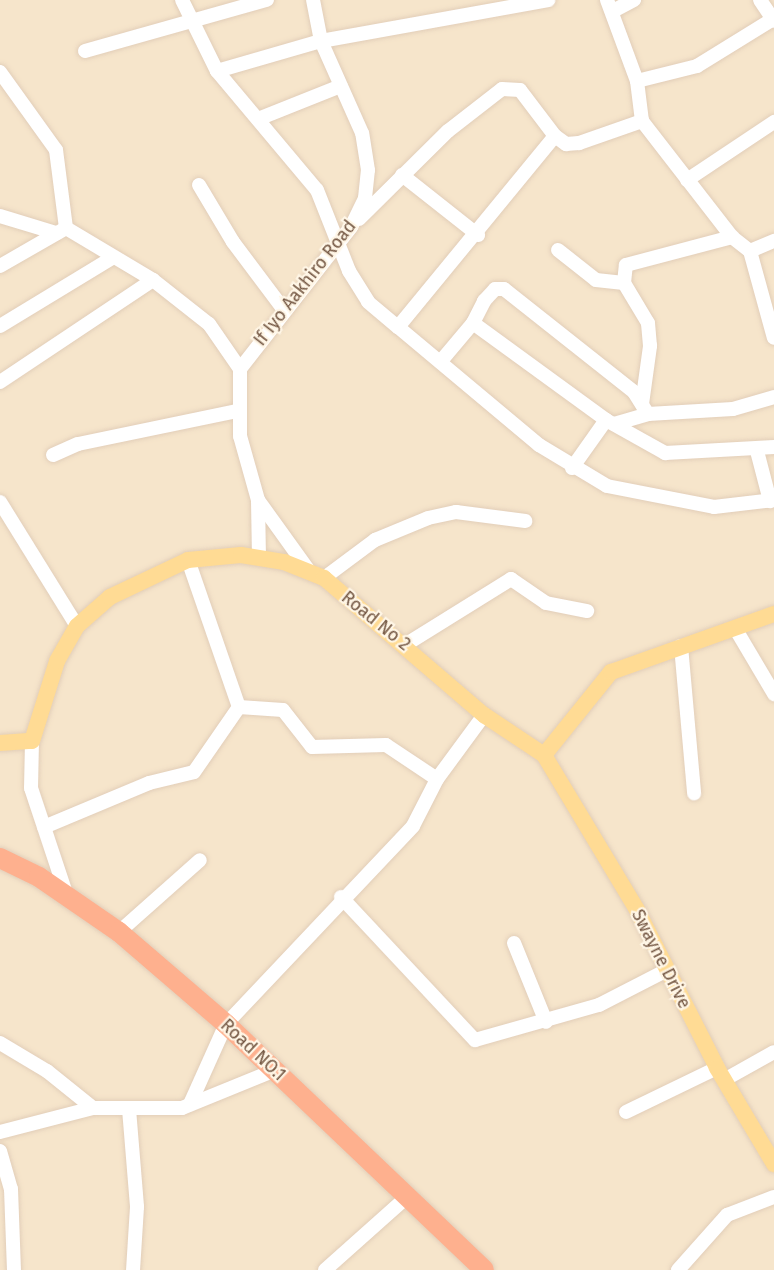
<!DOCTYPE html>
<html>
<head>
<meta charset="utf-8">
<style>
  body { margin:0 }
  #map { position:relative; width:774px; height:1270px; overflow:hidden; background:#fef3dd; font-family:"Fira Sans",sans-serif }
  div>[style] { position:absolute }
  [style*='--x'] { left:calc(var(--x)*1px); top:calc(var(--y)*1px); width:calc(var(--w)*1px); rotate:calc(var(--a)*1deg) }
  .residential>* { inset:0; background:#f6e5cb; transform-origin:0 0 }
  .roads { filter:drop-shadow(0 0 2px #e2ceb9) drop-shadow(0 0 2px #e2ceb9) }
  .minor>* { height:14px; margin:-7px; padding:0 7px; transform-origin:7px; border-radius:7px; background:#fff }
  .major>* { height:16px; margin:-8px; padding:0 8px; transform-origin:8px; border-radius:8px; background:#ffdb94 }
  .highway>* { height:20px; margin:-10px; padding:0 10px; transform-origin:10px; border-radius:10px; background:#feb08e }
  span { translate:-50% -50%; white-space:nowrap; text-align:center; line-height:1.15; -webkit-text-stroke:4.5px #fff6e6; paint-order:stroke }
  .street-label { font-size:18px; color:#755844 }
</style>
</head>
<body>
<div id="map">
  <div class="residential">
    <div style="left:0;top:0;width:774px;height:1270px"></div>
  </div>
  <div class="roads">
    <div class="minor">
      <div style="--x:182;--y:0;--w:79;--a:63.8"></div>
      <div style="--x:217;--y:71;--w:155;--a:50"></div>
      <div style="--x:317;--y:190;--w:87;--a:68.4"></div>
      <div style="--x:349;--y:271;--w:36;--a:58"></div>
      <div style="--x:368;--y:302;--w:39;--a:40"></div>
      <div style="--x:398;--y:327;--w:184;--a:39.9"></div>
      <div style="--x:539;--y:445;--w:79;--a:31.1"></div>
      <div style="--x:607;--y:486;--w:109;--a:11.1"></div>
      <div style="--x:714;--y:507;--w:60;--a:-6.7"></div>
      <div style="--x:607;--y:0;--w:86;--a:69.7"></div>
      <div style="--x:637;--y:81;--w:40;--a:82.9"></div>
      <div style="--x:642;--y:121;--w:147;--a:52.2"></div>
      <div style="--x:732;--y:237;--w:23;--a:38"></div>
      <div style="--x:750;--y:251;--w:90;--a:74.6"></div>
      <div style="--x:760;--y:0;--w:25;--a:56"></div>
      <div style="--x:613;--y:11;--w:24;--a:-28"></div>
      <div style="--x:85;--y:51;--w:189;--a:-15.7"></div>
      <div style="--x:217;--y:71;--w:108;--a:-16.1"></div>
      <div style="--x:321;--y:41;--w:231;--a:-10.2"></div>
      <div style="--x:0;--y:72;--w:96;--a:54.3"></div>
      <div style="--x:56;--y:150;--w:79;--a:82.7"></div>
      <div style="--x:637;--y:81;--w:62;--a:-14"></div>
      <div style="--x:697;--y:66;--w:89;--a:-31.7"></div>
      <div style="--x:258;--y:119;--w:89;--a:-21.7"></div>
      <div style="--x:402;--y:175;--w:97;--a:38.3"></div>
      <div style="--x:687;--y:180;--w:105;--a:-33.7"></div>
      <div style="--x:199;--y:185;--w:66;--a:59.2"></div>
      <div style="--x:233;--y:242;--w:85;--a:53.1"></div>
      <div style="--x:0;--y:216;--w:59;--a:16.9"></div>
      <div style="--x:359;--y:219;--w:125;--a:-44.7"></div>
      <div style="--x:448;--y:131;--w:68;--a:-37.9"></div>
      <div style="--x:502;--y:89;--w:18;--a:3"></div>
      <div style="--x:520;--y:90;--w:58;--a:52.7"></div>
      <div style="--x:66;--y:228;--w:101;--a:30.9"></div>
      <div style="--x:153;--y:280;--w:71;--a:38.2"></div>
      <div style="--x:209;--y:324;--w:55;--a:55.4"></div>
      <div style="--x:558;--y:250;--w:48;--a:38.3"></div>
      <div style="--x:596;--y:280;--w:28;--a:6"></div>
      <div style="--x:750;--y:251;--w:26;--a:-23"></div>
      <div style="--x:0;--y:266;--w:76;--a:-29.9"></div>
      <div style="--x:473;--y:323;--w:25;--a:-63"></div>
      <div style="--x:484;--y:301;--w:16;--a:-47"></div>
      <div style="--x:495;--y:289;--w:9;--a:0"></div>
      <div style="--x:504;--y:289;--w:166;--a:38.4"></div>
      <div style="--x:634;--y:392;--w:26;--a:58"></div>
      <div style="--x:0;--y:326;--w:131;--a:-31.3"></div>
      <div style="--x:398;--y:327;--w:247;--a:-50.6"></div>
      <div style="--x:555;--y:136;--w:14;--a:36"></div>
      <div style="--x:566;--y:144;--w:13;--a:-4"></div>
      <div style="--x:579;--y:143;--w:67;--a:-19.2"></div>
      <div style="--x:441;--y:361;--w:50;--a:-49.9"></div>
      <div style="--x:473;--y:323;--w:165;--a:36.1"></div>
      <div style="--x:606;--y:420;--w:68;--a:29.2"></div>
      <div style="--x:665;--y:453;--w:109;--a:-3.2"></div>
      <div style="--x:0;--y:382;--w:184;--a:-33.7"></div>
      <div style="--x:642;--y:404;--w:59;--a:-82.1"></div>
      <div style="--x:650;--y:346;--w:23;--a:-95"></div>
      <div style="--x:648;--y:323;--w:47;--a:-121"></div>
      <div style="--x:624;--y:283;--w:18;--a:-84"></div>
      <div style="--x:626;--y:265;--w:110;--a:-14.8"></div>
      <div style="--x:614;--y:424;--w:35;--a:-16"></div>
      <div style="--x:648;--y:414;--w:85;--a:-3.4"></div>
      <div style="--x:733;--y:409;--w:43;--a:-16.3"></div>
      <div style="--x:757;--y:451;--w:52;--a:75.4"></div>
      <div style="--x:53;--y:455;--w:27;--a:-24"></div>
      <div style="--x:78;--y:444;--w:163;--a:-11.7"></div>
      <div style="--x:572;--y:468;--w:59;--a:-54.7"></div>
      <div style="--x:258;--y:500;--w:87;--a:54.3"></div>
      <div style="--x:0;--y:502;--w:146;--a:58.2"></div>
      <div style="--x:259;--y:558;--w:58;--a:-91"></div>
      <div style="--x:258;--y:500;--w:66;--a:-105.7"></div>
      <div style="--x:240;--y:436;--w:67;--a:-90"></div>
      <div style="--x:240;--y:369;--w:180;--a:-52"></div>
      <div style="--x:351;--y:227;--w:32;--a:-64"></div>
      <div style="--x:365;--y:198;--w:28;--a:-84"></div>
      <div style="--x:368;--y:170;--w:37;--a:-99"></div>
      <div style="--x:362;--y:133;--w:101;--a:-114"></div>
      <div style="--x:321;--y:41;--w:42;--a:-101"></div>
      <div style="--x:188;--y:560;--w:156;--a:70.9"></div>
      <div style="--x:324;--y:578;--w:64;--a:-36.7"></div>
      <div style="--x:375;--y:540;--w:57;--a:-22.5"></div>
      <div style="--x:428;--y:518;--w:29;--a:-12"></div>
      <div style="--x:456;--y:512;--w:70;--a:7.4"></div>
      <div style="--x:735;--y:628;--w:77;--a:59.4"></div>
      <div style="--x:405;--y:645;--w:125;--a:-31.9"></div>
      <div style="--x:511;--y:579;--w:42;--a:34.4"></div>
      <div style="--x:546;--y:603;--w:42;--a:11"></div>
      <div style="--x:681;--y:646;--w:148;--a:84.9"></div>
      <div style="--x:32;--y:741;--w:47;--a:91.2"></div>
      <div style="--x:31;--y:788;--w:114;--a:71.6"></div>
      <div style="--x:44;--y:827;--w:114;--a:-22.7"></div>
      <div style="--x:149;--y:783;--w:46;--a:-13.7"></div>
      <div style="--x:194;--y:772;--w:79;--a:-55.3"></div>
      <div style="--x:239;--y:707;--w:44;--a:3.9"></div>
      <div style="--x:283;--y:710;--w:47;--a:51.9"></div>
      <div style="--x:312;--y:747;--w:74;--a:-1.5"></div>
      <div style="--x:386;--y:745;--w:61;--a:33.7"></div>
      <div style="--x:341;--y:897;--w:196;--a:46.9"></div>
      <div style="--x:475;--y:1040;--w:129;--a:-15.8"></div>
      <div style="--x:599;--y:1005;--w:76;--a:-27.2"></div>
      <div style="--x:119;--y:932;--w:108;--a:-41.6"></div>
      <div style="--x:514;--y:943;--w:85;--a:67.9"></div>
      <div style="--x:0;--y:1043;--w:55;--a:30.8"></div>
      <div style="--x:47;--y:1071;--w:59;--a:38.8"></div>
      <div style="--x:724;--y:1080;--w:57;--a:-29.2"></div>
      <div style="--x:190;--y:1104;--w:88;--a:-65.8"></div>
      <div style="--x:226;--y:1024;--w:272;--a:-46.6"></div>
      <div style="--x:413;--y:826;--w:53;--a:-62.9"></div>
      <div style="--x:437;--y:779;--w:79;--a:-53.7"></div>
      <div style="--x:129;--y:1109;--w:98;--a:85.3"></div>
      <div style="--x:137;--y:1207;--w:63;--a:93.6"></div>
      <div style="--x:626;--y:1112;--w:101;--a:-25.8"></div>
      <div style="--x:0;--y:1132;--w:96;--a:-14.5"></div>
      <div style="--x:93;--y:1108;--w:89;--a:0"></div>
      <div style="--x:182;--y:1108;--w:100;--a:-22.2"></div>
      <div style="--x:0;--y:1151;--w:40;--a:74"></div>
      <div style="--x:11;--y:1189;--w:81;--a:87.9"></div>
      <div style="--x:325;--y:1270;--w:110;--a:-41.7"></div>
      <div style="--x:678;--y:1270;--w:74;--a:-48.3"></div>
      <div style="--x:727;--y:1215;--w:50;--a:-21"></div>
    </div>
    <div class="major">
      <div style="--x:0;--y:743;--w:32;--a:-4"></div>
      <div style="--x:32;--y:741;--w:84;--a:-72.6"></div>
      <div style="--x:57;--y:661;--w:40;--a:-60.3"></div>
      <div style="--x:77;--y:626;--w:44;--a:-41.3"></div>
      <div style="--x:110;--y:597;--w:86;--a:-25.4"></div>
      <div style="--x:188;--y:560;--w:53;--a:-5.4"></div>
      <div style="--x:241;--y:555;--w:44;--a:9.2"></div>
      <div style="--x:284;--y:562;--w:43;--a:21.8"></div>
      <div style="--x:324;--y:578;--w:211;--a:40.6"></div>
      <div style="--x:484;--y:715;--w:72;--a:33.7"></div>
      <div style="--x:544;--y:755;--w:107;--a:-51.1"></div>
      <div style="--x:611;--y:672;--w:173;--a:-19.6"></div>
      <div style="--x:544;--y:755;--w:181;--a:59"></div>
      <div style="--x:637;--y:910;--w:177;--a:63.1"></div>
      <div style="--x:717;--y:1068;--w:112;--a:59.3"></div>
    </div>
    <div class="highway">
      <div style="--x:0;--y:858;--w:43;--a:26"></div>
      <div style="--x:39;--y:877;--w:97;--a:34.5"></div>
      <div style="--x:119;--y:932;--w:141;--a:40.7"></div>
      <div style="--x:226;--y:1024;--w:356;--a:43.6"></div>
    </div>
  </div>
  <div class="street-label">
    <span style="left:305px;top:283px;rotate:-52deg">If Iyo Aakhiro Road</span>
    <span style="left:376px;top:621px;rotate:39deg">Road No 2</span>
    <span style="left:661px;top:959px;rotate:63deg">Swayne Drive</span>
    <span style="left:253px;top:1050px;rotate:43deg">Road NO.1</span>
  </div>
</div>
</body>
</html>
